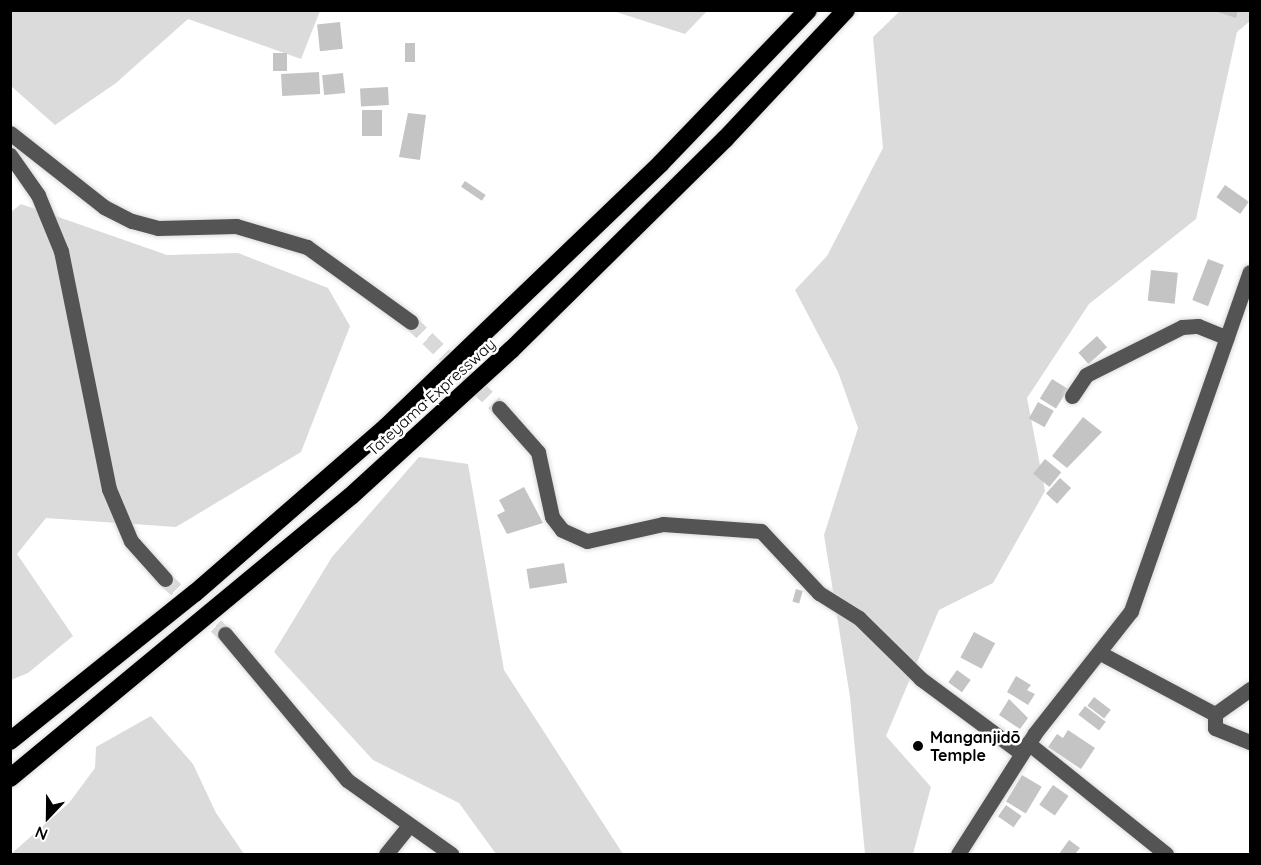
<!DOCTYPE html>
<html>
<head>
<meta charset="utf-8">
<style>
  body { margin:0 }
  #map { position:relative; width:1261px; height:865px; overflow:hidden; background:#fff; font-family:Quicksand,sans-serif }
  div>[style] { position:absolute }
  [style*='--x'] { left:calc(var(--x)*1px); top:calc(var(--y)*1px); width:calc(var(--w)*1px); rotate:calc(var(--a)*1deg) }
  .green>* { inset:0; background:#dbdbdb }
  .building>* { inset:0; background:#c4c4c4; transform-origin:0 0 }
  .round { border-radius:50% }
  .minor-tunnel>* { height:15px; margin-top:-7.5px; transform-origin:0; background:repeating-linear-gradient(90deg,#d9d9d9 0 15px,transparent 0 23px) }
  .roads { filter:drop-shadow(0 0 2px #dbdbdb) drop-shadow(0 0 2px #dbdbdb) }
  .minor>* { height:15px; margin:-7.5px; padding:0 7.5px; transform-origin:7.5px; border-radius:7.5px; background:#545454 }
  .highway>* { height:18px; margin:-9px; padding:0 9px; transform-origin:9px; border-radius:9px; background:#000 }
  .dots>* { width:16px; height:16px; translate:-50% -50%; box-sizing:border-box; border:3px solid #fff; border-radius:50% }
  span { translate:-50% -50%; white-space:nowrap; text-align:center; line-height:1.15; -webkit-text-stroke:5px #fff; paint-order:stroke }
  .street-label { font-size:16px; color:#000 }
  .poi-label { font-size:16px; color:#000; font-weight:700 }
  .left { translate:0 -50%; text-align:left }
  .frame { position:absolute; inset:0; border:12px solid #000; pointer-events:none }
  .north { position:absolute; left:18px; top:787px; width:60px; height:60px; -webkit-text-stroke:4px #fff; paint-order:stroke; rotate:202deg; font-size:16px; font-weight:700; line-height:24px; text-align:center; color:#000 }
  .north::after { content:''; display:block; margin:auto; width:21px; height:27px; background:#000; clip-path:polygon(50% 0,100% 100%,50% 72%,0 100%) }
</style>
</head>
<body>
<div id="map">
  <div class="green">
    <div style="clip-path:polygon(11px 11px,320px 11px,301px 59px,188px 19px,116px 83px,55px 125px,11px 86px)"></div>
    <div style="clip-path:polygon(613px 11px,707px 11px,685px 34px)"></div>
    <div style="clip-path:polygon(900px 11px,1250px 11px,1250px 21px,1237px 32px,1196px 219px,1089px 304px,1027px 398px,1045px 491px,993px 583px,939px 610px,886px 736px,931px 787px,913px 854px,865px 854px,850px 697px,824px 535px,858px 428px,838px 372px,795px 290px,827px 256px,883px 148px,873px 37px)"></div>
    <div style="clip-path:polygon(21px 204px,167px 255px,238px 253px,328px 288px,350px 326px,301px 452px,176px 527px,46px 518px,17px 554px,73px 636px,28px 673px,11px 680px,11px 212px)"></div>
    <div style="clip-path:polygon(419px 457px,468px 464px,504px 670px,623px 854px,496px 854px,459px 803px,373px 760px,274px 652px,332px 557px)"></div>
    <div style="clip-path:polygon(151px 716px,193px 764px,216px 813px,244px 854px,11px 854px,69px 803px,95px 768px,96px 747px)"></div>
  </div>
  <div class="building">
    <div style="clip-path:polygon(1212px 10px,1238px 10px,1236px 18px)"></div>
    <div style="left:340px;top:22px;width:27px;height:23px;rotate:84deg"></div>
    <div style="left:405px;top:43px;width:10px;height:19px"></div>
    <div style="left:273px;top:53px;width:14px;height:18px"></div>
    <div style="left:319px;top:72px;width:22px;height:38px;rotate:87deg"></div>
    <div style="left:343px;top:73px;width:20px;height:21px;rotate:84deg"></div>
    <div style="left:388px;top:87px;width:18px;height:28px;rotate:87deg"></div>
    <div style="left:382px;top:110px;width:26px;height:20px;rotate:90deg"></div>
    <div style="clip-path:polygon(408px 113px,426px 115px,420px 160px,399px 157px)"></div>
    <div style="left:465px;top:181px;width:25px;height:7px;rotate:34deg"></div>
    <div style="left:1225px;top:185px;width:29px;height:15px;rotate:35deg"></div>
    <div style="left:1208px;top:259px;width:17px;height:44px;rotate:21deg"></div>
    <div style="left:1151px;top:270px;width:27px;height:31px;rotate:6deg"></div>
    <div style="left:1097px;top:336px;width:15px;height:25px;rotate:48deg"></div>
    <div style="left:1052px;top:379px;width:19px;height:23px;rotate:32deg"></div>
    <div style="left:1038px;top:402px;width:18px;height:19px;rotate:29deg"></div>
    <div style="clip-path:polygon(1083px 417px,1102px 432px,1067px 468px,1052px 456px)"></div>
    <div style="left:1045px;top:459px;width:21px;height:19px;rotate:39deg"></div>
    <div style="left:1060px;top:478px;width:15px;height:21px;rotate:42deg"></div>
    <div style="clip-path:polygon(524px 487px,543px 523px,507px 534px,497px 515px,505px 511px,499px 500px)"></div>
    <div style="left:564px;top:563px;width:20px;height:38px;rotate:81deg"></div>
    <div style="left:796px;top:589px;width:7px;height:13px;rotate:16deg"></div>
    <div style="left:974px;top:632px;width:24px;height:29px;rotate:28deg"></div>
    <div style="left:957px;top:670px;width:17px;height:15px;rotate:36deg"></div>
    <div style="clip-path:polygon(1016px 676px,1031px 685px,1027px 690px,1035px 694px,1028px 705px,1007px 692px)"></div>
    <div style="left:1094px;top:697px;width:21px;height:11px;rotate:37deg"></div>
    <div style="clip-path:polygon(1009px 699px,1028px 718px,1020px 729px,999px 715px)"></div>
    <div style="left:1085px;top:706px;width:26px;height:11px;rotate:37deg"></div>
    <div style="clip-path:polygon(1068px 730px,1095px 748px,1081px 769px,1048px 747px,1057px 734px,1063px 738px)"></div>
    <div class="round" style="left:910px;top:739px;width:14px;height:14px"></div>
    <div style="left:1022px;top:775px;width:23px;height:31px;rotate:31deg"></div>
    <div style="left:1053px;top:785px;width:19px;height:24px;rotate:35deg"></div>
    <div style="left:1006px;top:805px;width:19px;height:14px;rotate:35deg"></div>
    <div style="clip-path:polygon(1069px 840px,1080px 848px,1075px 854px,1059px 854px)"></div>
  </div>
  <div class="minor-tunnel">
    <div style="--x:411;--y:322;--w:123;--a:44.3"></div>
    <div style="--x:165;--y:579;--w:81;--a:42.5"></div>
  </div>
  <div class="roads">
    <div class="minor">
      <div style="--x:10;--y:133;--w:120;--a:38.2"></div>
      <div style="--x:104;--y:207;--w:31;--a:27"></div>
      <div style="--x:132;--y:221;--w:27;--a:15"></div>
      <div style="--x:158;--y:228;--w:78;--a:-1.5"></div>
      <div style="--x:236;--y:226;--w:74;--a:16.5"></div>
      <div style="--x:307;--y:247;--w:128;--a:35.8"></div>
      <div style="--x:10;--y:155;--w:49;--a:55"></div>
      <div style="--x:38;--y:195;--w:61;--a:67.7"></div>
      <div style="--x:61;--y:251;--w:243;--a:78.6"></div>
      <div style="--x:109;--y:489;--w:56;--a:67.1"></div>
      <div style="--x:131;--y:541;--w:51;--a:48.2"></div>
      <div style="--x:1072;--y:396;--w:25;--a:-56"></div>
      <div style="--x:1086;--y:375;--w:107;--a:-26.6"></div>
      <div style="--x:1182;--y:327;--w:16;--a:-4"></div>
      <div style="--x:1198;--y:326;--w:31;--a:22"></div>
      <div style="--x:499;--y:408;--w:59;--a:48.4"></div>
      <div style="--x:538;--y:452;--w:66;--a:77.8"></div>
      <div style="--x:552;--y:517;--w:16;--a:52"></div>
      <div style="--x:562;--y:530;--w:27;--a:24"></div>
      <div style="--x:587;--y:541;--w:78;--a:-12.6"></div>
      <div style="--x:663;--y:524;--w:98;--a:4.1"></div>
      <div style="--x:761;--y:531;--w:85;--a:46.9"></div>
      <div style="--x:819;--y:593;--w:47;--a:32"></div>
      <div style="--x:859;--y:618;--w:87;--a:44.5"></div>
      <div style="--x:921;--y:679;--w:124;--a:36.5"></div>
      <div style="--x:225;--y:634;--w:190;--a:50.1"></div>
      <div style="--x:347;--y:780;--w:128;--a:35.4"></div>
      <div style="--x:1102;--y:654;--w:128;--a:28"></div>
      <div style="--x:1215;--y:714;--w:43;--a:-35.5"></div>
      <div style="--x:1215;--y:714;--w:14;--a:90"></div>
      <div style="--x:1215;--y:728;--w:38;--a:22"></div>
      <div style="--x:1028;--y:743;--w:177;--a:38.8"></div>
      <div style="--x:386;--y:854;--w:35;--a:-51"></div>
      <div style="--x:958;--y:854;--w:143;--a:-57.5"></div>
      <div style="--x:1035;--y:733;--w:155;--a:-51.8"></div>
      <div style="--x:1131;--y:611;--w:359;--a:-70.7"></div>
    </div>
    <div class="highway">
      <div style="--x:10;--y:741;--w:237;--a:-38.7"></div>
      <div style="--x:195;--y:593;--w:253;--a:-41"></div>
      <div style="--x:386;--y:427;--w:381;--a:-43.8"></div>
      <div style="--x:661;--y:163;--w:212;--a:-46.1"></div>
      <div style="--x:10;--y:778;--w:442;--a:-39.6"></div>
      <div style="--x:351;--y:496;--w:218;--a:-42.4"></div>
      <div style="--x:512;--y:349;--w:299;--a:-44.6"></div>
      <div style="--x:725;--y:139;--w:177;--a:-46.8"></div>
    </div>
  </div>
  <div class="dots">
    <div style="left:918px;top:746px;background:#000"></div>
  </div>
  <div class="street-label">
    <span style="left:431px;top:397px;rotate:-42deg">Tateyama Expressway</span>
  </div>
  <div class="poi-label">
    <span class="left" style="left:930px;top:746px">Manganjidō<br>Temple</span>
  </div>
  <div class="frame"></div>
  <div class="north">N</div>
</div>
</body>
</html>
